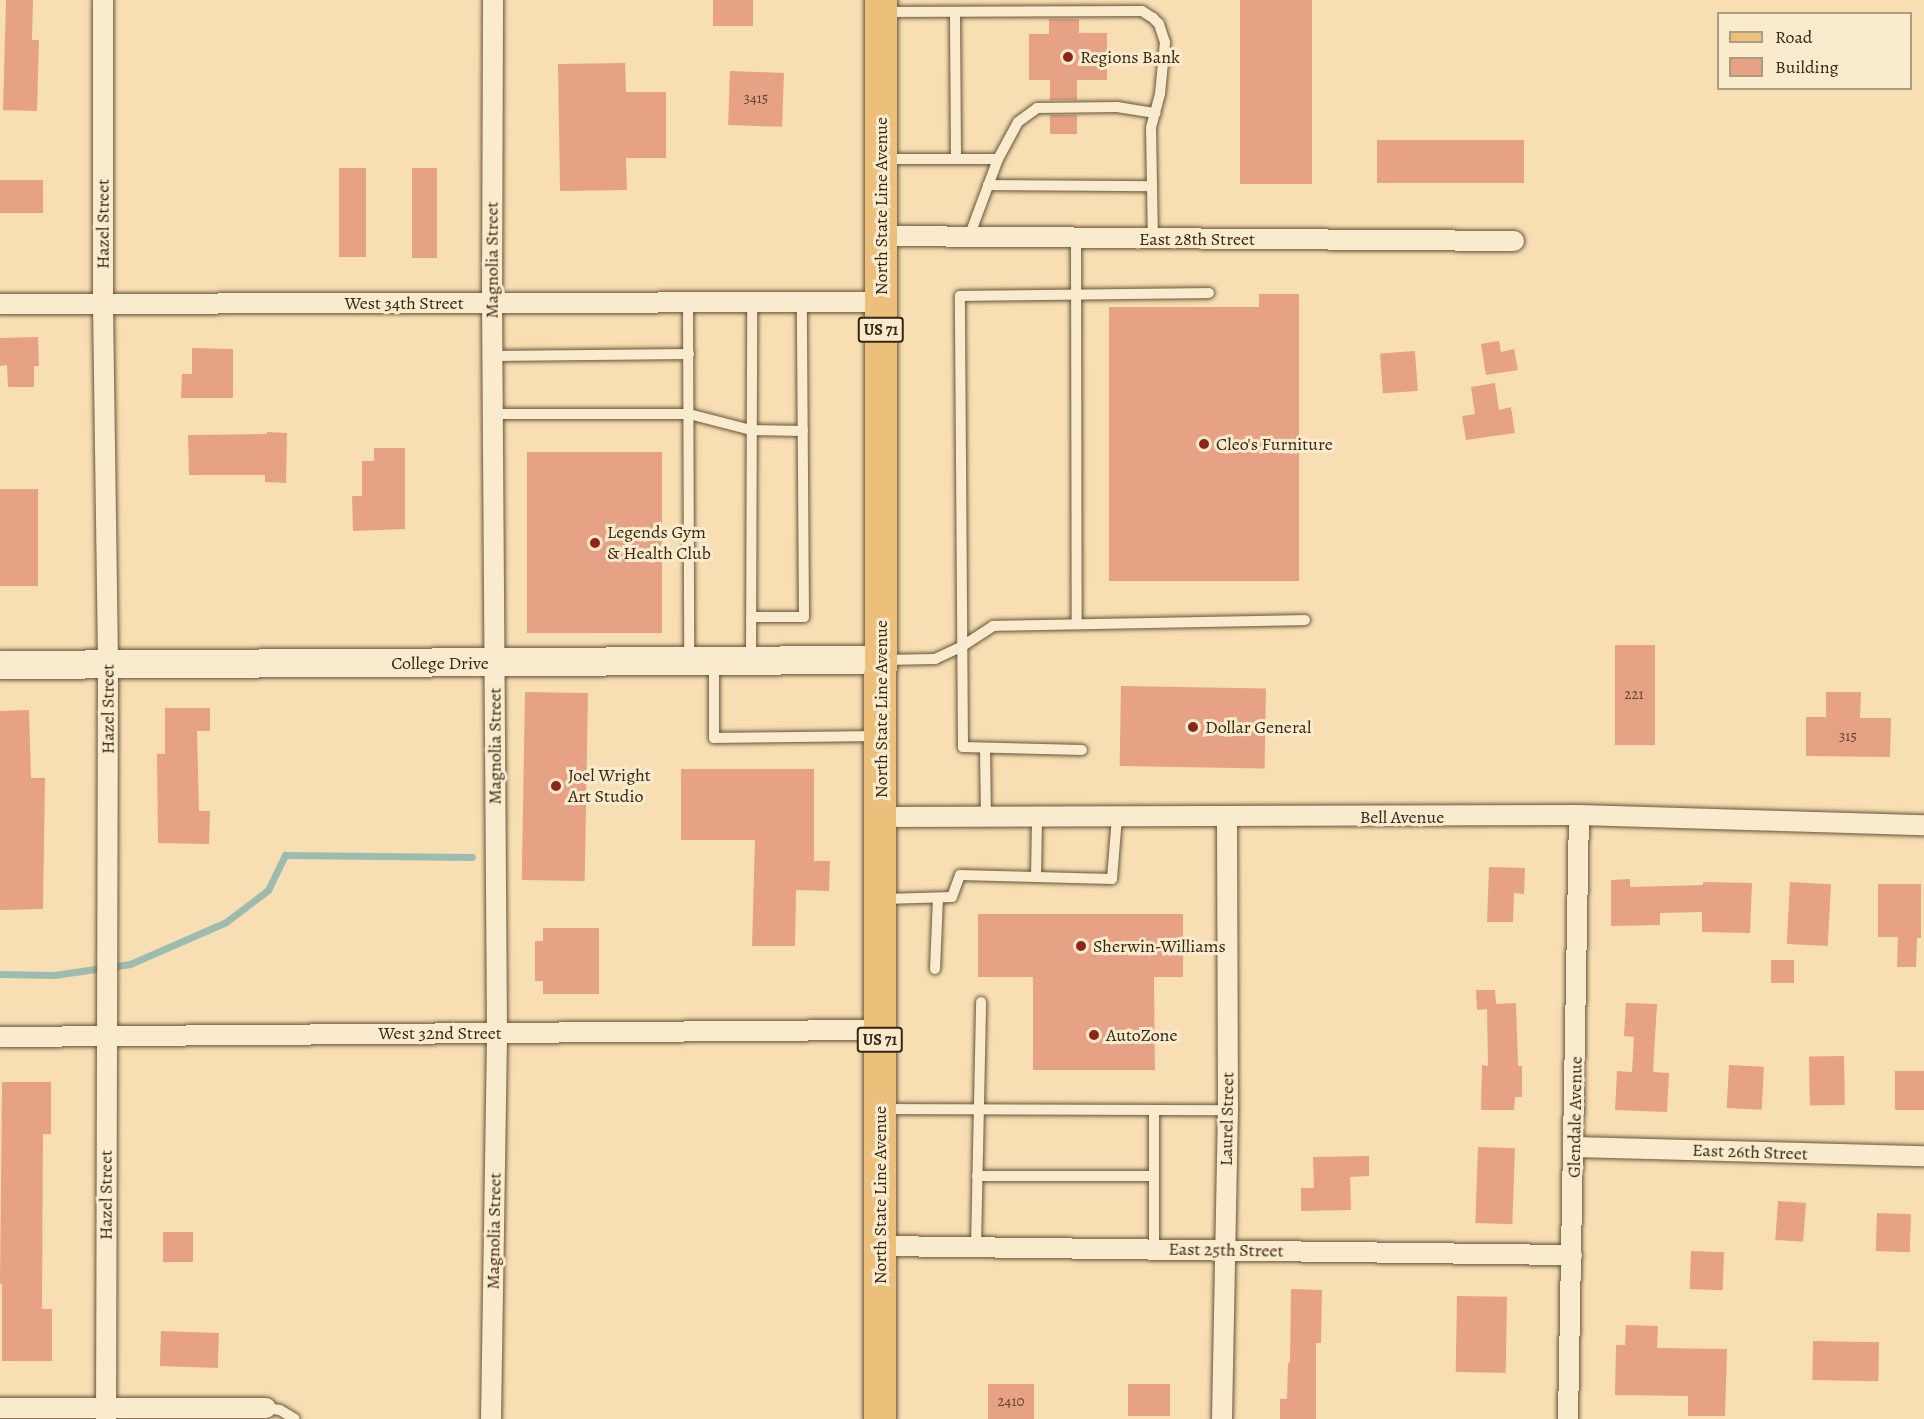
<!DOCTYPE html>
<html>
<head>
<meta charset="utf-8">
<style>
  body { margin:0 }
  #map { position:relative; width:1924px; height:1419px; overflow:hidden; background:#f8dfb3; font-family:Alegreya,serif }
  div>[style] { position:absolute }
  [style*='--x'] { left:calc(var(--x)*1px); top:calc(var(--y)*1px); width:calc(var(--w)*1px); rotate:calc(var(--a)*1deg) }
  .stream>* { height:7px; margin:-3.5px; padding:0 3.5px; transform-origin:3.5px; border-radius:3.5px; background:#9dbcb0 }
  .building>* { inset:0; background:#e7a285; transform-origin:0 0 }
  .roads { filter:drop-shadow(0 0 2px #66553a) drop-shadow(0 0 2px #66553a) }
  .lane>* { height:10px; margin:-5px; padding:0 5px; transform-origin:5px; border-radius:5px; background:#faeace }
  .street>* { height:20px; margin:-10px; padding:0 10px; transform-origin:10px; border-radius:10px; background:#faeace }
  .secondary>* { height:28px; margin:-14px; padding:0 14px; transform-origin:14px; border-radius:14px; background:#faeace }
  .primary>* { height:32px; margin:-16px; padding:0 16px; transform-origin:16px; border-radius:16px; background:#ecc07a }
  .dots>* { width:16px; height:16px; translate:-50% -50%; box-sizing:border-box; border:3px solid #faeace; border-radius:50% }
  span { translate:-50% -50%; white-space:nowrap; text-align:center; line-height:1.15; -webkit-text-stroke:6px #faeace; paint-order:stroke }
  .number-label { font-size:15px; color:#62462e }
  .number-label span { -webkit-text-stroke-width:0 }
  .shield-label span { padding:2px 4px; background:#faeace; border:2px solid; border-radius:4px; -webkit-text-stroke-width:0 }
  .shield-label { font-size:16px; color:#362711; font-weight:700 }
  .poi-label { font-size:18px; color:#362711 }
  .left { translate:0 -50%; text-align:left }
  .street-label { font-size:18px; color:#362711 }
  .legend { position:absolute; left:1717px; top:12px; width:195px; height:78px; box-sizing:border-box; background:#faeace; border:2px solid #ac9c82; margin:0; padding:8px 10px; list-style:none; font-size:18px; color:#362711 }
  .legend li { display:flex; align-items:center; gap:12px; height:30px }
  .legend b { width:30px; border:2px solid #ac9c82 }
</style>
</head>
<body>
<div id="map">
  <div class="stream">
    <div style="--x:0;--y:974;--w:54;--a:1.1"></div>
    <div style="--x:54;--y:975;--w:77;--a:-8.2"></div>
    <div style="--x:130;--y:964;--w:105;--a:-23.6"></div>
    <div style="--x:226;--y:922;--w:53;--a:-37.3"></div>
    <div style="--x:268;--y:890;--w:39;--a:-64"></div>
    <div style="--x:285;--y:855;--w:187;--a:0.6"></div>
  </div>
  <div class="building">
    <div style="clip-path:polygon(6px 0,33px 0,32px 40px,39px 40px,37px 111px,3px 110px)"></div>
    <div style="left:713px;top:0;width:40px;height:26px"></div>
    <div style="left:1240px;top:0;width:72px;height:184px"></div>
    <div style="clip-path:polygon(1049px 19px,1079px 19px,1079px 33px,1107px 33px,1107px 80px,1077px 80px,1077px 100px,1050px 100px,1050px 80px,1029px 80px,1029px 34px,1049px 34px)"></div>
    <div style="clip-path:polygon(625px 63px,626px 92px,666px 92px,666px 158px,626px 158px,627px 190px,560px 191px,558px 64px)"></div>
    <div style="left:730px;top:71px;width:54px;height:54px;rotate:2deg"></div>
    <div style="left:1050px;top:115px;width:27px;height:19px"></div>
    <div style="left:1377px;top:140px;width:147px;height:43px"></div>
    <div style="left:339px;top:168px;width:27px;height:89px"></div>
    <div style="left:412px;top:168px;width:25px;height:90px"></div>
    <div style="left:0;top:180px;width:43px;height:33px"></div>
    <div style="clip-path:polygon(1259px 294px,1299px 294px,1299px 581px,1109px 581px,1109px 307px,1259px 307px)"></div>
    <div style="clip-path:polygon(38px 337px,39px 366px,34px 366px,34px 387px,8px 387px,7px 365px,0 366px,0 338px)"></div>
    <div style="clip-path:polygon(1499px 341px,1501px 352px,1514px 349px,1518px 370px,1486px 375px,1481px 344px)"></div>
    <div style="clip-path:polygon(192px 348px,233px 349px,233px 398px,181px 398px,182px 374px,192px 374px)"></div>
    <div style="left:1415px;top:351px;width:40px;height:35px;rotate:86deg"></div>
    <div style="clip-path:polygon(1495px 383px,1499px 410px,1511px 407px,1515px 433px,1466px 440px,1462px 416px,1475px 414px,1471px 387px)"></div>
    <div style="clip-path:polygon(267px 432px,287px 433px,286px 483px,265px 482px,265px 475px,189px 475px,188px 435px,267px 434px)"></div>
    <div style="clip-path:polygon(374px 448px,405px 448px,405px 529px,353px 531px,352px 496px,362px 496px,362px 461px,374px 461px)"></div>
    <div style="left:662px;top:452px;width:181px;height:135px;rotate:90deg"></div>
    <div style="left:0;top:489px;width:38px;height:97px"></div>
    <div style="left:1615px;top:645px;width:40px;height:100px"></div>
    <div style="left:1121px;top:686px;width:145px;height:80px;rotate:1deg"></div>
    <div style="left:525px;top:692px;width:63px;height:188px;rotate:1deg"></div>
    <div style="clip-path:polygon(1826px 692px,1861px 692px,1860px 718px,1891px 718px,1890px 757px,1806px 756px,1806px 717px,1826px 717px)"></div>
    <div style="clip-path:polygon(165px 708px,210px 708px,210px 731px,197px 731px,199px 811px,210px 811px,209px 844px,158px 843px,157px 754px,165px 754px)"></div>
    <div style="clip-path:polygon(29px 710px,31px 778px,45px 778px,43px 909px,0 910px,0 711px)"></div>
    <div style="clip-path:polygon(681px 769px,814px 769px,814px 861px,830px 861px,829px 891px,796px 890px,795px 946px,752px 946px,755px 840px,681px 840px)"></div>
    <div style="clip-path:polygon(1489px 867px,1525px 868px,1524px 894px,1514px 893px,1513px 922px,1487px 922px)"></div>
    <div style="clip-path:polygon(1630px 879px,1630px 887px,1703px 885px,1703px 882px,1752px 883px,1750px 933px,1702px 932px,1702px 912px,1660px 913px,1660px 925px,1611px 926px,1611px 880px)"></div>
    <div style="left:1790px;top:882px;width:41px;height:62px;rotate:3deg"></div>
    <div style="clip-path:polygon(1878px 884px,1921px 884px,1921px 938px,1917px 938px,1916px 967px,1897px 967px,1898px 937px,1878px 937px)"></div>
    <div style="clip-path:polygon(978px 914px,1183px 914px,1183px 977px,1154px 977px,1155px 1070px,1033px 1070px,1033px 977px,978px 977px)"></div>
    <div style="clip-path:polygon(543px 928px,599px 928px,599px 994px,543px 994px,543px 981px,535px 981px,535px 941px,543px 941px)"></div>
    <div style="left:1771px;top:960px;width:23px;height:23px"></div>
    <div style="clip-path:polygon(1476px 990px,1495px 990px,1496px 1004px,1516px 1003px,1518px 1066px,1522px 1066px,1522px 1097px,1515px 1097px,1514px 1110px,1481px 1110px,1482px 1065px,1488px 1066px,1487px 1009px,1477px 1010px)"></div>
    <div style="clip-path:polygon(1626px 1003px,1657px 1004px,1653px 1072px,1669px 1073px,1667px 1112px,1615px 1110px,1617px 1071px,1632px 1072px,1634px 1037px,1624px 1036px)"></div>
    <div style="left:1844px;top:1056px;width:49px;height:35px;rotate:89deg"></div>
    <div style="left:1729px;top:1065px;width:35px;height:43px;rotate:3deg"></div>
    <div style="left:1895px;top:1071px;width:29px;height:39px"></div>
    <div style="clip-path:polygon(2px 1082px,51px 1082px,51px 1134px,43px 1134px,42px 1309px,52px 1309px,52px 1361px,2px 1361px,2px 1284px,0 1284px)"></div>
    <div style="left:1478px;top:1147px;width:37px;height:76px;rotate:2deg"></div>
    <div style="clip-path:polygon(1369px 1156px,1369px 1176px,1350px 1177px,1351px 1210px,1301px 1211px,1301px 1188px,1314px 1188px,1313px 1157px)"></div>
    <div style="left:1778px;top:1201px;width:28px;height:39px;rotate:4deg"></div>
    <div style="left:1877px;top:1213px;width:34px;height:38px;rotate:2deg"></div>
    <div style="left:163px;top:1232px;width:30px;height:30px"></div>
    <div style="left:1691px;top:1251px;width:33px;height:38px;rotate:2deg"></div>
    <div style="clip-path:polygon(1291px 1289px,1322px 1290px,1321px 1343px,1316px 1343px,1316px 1419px,1280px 1419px,1280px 1399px,1287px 1399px,1288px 1363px,1290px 1363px)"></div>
    <div style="left:1457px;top:1296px;width:50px;height:76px;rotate:1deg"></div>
    <div style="clip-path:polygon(1626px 1325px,1658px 1326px,1657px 1348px,1727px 1349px,1725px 1416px,1688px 1416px,1688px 1396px,1615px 1395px,1616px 1345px,1625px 1345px)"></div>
    <div style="left:161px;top:1331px;width:58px;height:35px;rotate:2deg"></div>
    <div style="left:1813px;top:1341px;width:66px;height:39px;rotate:1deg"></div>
    <div style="left:988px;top:1384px;width:46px;height:35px"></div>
    <div style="left:1128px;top:1384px;width:42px;height:32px"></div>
  </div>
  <div class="roads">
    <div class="lane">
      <div style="--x:884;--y:12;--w:258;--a:-0.2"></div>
      <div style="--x:1142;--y:11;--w:13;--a:32"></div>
      <div style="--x:1153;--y:18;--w:8;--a:45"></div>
      <div style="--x:1159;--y:24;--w:19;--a:72"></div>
      <div style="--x:1165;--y:42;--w:52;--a:95.5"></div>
      <div style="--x:1160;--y:94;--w:35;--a:105"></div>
      <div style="--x:1151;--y:128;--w:110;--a:89"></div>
      <div style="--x:884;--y:159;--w:72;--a:0"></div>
      <div style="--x:956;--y:159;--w:147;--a:-90.4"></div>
      <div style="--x:956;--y:159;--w:42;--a:0"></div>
      <div style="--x:998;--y:159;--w:83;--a:110.4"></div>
      <div style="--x:998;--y:159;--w:42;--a:-61.6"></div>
      <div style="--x:1018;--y:122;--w:24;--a:-36"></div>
      <div style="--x:1037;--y:108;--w:80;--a:-0.7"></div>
      <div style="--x:1117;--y:107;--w:39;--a:9"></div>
      <div style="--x:988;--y:185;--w:163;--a:0.4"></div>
      <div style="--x:1076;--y:238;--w:386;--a:89.9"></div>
      <div style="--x:688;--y:302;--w:359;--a:89.8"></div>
      <div style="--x:492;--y:356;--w:197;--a:-0.6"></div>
      <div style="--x:493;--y:414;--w:196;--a:0"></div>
      <div style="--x:689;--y:414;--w:64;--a:14.5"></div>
      <div style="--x:751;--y:430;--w:52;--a:1.1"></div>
      <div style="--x:751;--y:617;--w:53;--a:0"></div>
      <div style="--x:804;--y:617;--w:315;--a:-90.4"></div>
      <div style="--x:751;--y:658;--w:356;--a:-89.8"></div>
      <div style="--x:883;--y:660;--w:52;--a:-1.1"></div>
      <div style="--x:935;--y:659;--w:29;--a:-25"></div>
      <div style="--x:961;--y:647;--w:38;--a:-33"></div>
      <div style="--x:993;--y:626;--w:312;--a:-1.1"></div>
      <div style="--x:714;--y:662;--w:76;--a:90"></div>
      <div style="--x:714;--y:738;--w:163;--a:-0.7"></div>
      <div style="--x:985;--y:748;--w:69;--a:89.2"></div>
      <div style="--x:1082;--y:750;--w:119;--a:-178.6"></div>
      <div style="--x:963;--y:747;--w:451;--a:-90.4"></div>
      <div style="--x:960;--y:296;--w:249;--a:-0.7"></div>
      <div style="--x:1036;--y:877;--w:60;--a:-89"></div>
      <div style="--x:884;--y:899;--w:68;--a:-1.7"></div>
      <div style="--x:952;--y:897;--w:23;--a:-70"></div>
      <div style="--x:960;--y:875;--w:152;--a:1.5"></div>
      <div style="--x:1112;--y:879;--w:62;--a:-85.4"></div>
      <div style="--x:935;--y:969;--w:71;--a:-87.6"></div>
      <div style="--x:883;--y:1109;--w:345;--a:0.2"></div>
      <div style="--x:1154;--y:1110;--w:139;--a:90"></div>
      <div style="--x:977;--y:1176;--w:177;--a:0"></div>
      <div style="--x:976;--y:1247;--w:245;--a:-88.8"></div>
      <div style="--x:266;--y:1408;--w:14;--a:8"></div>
      <div style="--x:280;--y:1410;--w:17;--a:31"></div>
    </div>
    <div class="street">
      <div style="--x:103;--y:0;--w:304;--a:90"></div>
      <div style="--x:103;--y:304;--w:360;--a:89.2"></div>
      <div style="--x:108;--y:664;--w:755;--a:90.15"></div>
      <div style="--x:881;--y:236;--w:633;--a:0.45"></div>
      <div style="--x:0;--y:304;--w:881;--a:-0.13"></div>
      <div style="--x:880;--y:817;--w:699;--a:-0.16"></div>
      <div style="--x:1579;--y:815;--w:345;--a:1.7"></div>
      <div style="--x:0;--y:1037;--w:880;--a:-0.46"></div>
      <div style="--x:1575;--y:1147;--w:349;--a:1.5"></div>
      <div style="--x:880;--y:1246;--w:692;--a:0.75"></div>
      <div style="--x:0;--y:1408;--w:266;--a:0"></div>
      <div style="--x:491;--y:1419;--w:386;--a:-89.1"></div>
      <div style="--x:497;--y:1033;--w:731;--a:-90.39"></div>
      <div style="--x:492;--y:302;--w:302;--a:-89.8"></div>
      <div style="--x:1222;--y:1419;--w:309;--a:-88.9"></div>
      <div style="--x:1228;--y:1110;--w:292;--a:-90.2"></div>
      <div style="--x:1568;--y:1419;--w:604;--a:-88.96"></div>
    </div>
    <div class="secondary">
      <div style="--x:0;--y:665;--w:881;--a:-0.33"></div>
    </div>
    <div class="primary">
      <div style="--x:880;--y:1419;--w:1419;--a:-89.96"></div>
    </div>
  </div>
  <div class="dots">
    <div style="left:1068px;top:57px;background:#8f2418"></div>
    <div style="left:1204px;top:444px;background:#8f2418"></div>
    <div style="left:595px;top:543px;background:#8f2418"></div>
    <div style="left:1193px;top:727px;background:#8f2418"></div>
    <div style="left:556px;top:786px;background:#8f2418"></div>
    <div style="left:1081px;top:946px;background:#8f2418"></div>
    <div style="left:1094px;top:1035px;background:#8f2418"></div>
  </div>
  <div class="number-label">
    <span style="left:756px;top:99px">3415</span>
    <span style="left:1634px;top:695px">221</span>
    <span style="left:1848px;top:737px">315</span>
    <span style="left:1011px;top:1402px">2410</span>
  </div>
  <div class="shield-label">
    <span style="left:881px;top:330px">US 71</span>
    <span style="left:880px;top:1040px">US 71</span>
  </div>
  <div class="poi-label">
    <span class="left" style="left:1080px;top:57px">Regions Bank</span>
    <span class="left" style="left:1216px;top:444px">Cleo's Furniture</span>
    <span class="left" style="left:607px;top:543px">Legends Gym<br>&amp; Health Club</span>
    <span class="left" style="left:1205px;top:727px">Dollar General</span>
    <span class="left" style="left:568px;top:786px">Joel Wright<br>Art Studio</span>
    <span class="left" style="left:1093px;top:946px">Sherwin-Williams</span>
    <span class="left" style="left:1106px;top:1035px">AutoZone</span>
  </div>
  <div class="street-label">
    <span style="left:881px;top:206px;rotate:-90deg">North State Line Avenue</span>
    <span style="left:103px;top:224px;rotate:-90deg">Hazel Street</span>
    <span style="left:1197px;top:239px">East 28th Street</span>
    <span style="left:492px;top:260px;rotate:-90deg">Magnolia Street</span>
    <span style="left:404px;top:303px">West 34th Street</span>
    <span style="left:440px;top:663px">College Drive</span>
    <span style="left:108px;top:709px;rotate:-90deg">Hazel Street</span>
    <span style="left:881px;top:709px;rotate:-90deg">North State Line Avenue</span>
    <span style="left:495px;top:746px;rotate:-90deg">Magnolia Street</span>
    <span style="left:1402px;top:817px">Bell Avenue</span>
    <span style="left:440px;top:1033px">West 32nd Street</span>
    <span style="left:1575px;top:1117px;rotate:-89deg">Glendale Avenue</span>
    <span style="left:1227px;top:1119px;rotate:-89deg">Laurel Street</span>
    <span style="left:1750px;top:1152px;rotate:2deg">East 26th Street</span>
    <span style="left:106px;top:1195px;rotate:-90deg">Hazel Street</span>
    <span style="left:880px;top:1195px;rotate:-90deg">North State Line Avenue</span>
    <span style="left:494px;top:1231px;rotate:-89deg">Magnolia Street</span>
    <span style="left:1226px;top:1250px;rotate:1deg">East 25th Street</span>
  </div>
  <ul class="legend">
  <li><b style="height:8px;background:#ecc07a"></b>Road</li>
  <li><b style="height:16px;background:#e7a285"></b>Building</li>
  </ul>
</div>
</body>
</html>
